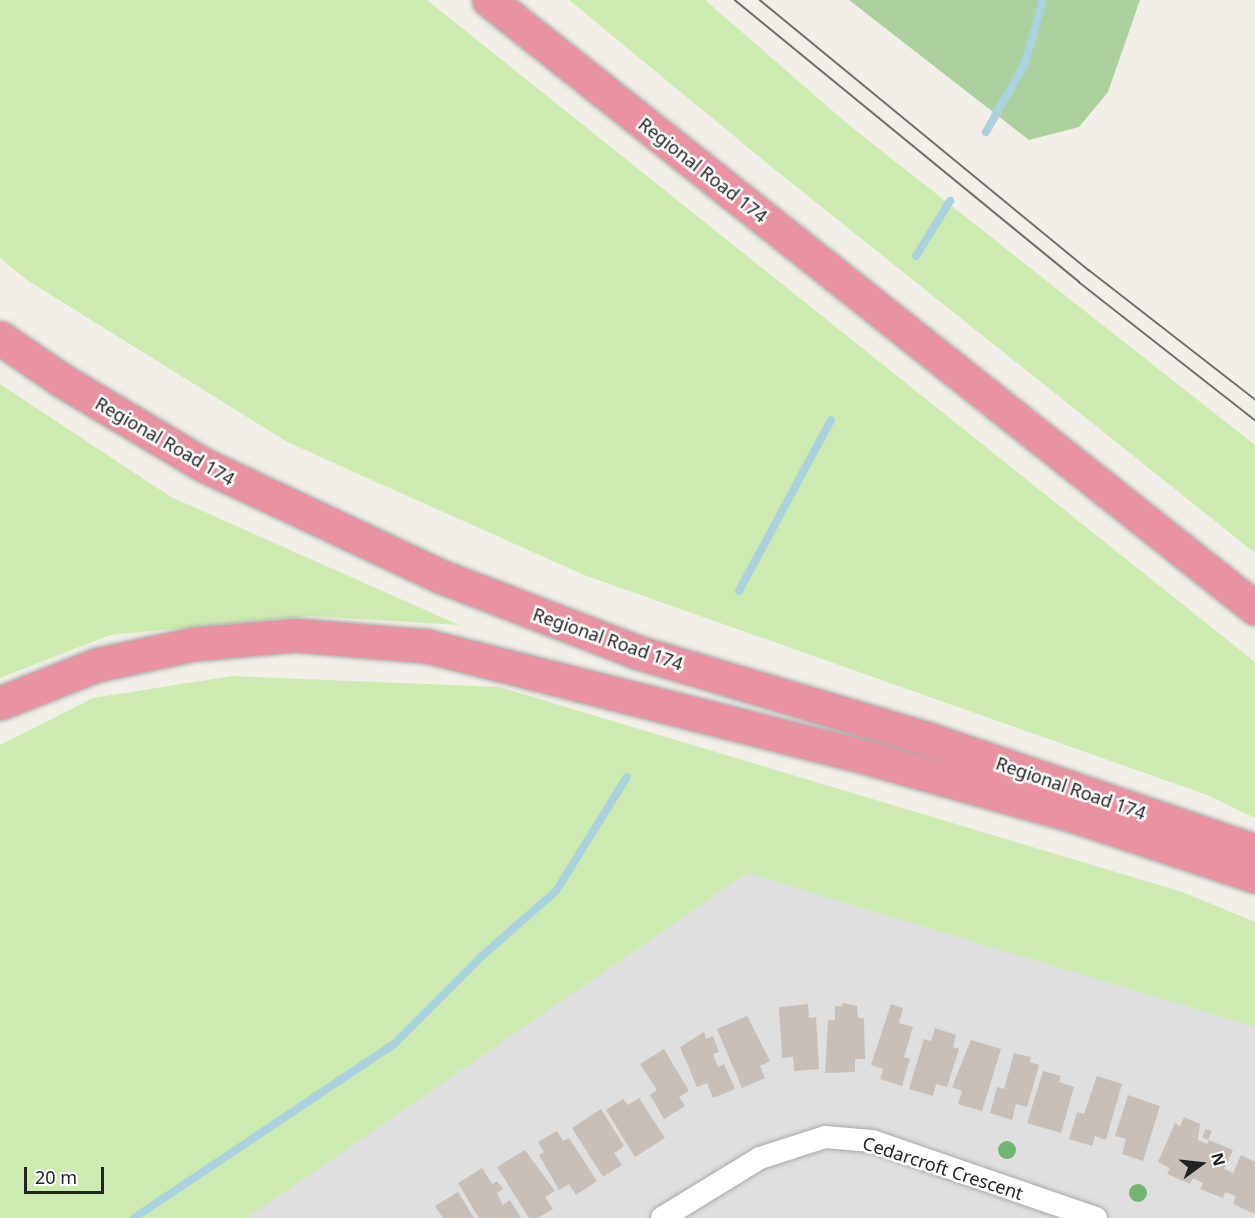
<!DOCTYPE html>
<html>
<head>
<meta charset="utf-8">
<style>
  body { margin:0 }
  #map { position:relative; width:1255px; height:1218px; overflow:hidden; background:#f2efe9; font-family:"Noto Sans",sans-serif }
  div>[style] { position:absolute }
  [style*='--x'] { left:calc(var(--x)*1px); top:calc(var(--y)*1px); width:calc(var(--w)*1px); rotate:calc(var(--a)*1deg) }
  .residential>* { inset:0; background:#e0dfdf }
  .grass>* { inset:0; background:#cdebb0 }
  .forest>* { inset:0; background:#add19e }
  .stream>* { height:8px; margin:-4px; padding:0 4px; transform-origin:4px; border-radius:4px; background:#aad3df }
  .building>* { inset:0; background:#c7bfb8 }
  .roads { filter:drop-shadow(0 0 2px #a9a9a9) drop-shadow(0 0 2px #a9a9a9) }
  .minor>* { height:22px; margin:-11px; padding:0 11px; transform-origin:11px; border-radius:11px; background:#fff }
  .motorway>* { height:33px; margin:-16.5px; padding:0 16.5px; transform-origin:16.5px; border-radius:16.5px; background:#e892a2 }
  .tram>* { height:1.5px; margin:-0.75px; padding:0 0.75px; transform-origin:0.75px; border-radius:0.75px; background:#707070 }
  .trees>* { width:18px; height:18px; margin:-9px; border-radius:50%; background:#74b475 }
  span { translate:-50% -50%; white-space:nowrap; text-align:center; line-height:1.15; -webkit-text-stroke:5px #fff; paint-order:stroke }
  .street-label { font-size:18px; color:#222 }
  .north { position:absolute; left:1171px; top:1134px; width:60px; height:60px; -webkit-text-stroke:4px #fff; paint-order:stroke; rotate:75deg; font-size:16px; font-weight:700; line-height:24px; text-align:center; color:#222 }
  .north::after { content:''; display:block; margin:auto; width:21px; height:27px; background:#222; clip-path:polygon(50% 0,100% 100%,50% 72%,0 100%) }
  .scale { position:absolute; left:24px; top:1167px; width:80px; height:27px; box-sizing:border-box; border:3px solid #222; border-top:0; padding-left:8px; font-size:18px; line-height:21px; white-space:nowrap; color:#222; -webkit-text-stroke:4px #fff; paint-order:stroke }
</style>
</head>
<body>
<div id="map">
  <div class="residential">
    <div style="clip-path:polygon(499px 687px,1182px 892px,1255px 922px,1255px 1218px,0 1218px,0 747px,93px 698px)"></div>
  </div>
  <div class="grass">
    <div style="clip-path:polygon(0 0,427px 0,1255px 662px,1255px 818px,1207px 795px,584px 575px,287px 442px,27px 280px,0 258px)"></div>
    <div style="clip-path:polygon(569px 0,705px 0,849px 125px,1255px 445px,1255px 553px,768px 164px)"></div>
    <div style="clip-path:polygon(0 384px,171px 497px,459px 625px,310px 616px,110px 635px,0 678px)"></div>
    <div style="clip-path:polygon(232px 676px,499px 687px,1182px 892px,1255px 922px,1255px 1027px,747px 873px,247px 1218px,0 1218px,0 745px,93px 698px)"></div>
  </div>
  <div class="forest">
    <div style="clip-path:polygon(849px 0,1140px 0,1108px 92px,1079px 127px,1029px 140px)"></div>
  </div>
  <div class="stream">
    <div style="--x:986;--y:132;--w:79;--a:-60.5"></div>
    <div style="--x:1025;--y:63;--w:66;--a:-74.1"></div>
    <div style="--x:916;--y:256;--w:65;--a:-58.3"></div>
    <div style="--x:739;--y:591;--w:194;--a:-61.7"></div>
    <div style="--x:134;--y:1218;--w:314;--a:-33.8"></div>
    <div style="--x:395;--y:1043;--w:123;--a:-45"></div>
    <div style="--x:482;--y:956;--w:98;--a:-41.3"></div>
    <div style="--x:556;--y:891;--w:134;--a:-58.1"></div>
  </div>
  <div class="building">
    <div style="clip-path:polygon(842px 1003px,857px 1006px,858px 1018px,864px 1018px,865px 1059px,855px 1059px,855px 1072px,825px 1073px,828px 1020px,835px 1020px,835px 1006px,843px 1006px)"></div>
    <div style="clip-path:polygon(808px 1004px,809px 1018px,816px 1017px,819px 1069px,794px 1071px,793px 1057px,782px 1058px,779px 1007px)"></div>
    <div style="clip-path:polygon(891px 1004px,903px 1008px,899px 1023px,913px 1027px,904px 1057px,910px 1059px,902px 1086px,880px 1079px,883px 1069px,871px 1065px)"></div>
    <div style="clip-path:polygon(747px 1016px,770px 1061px,760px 1066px,765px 1078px,742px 1088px,717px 1029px)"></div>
    <div style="clip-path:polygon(935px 1028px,956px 1035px,953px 1047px,959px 1049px,947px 1087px,936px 1084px,933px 1096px,909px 1089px,924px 1039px,931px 1041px)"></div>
    <div style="clip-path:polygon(704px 1032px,706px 1039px,713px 1036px,719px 1052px,713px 1054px,718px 1067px,724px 1064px,735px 1089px,713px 1098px,707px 1083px,697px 1087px,680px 1047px)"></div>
    <div style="clip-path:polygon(971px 1040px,1001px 1049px,982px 1111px,958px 1104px,962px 1091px,952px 1087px)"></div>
    <div style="clip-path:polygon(664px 1049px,689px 1091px,679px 1097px,685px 1106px,664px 1119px,650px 1095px,657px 1090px,640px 1064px)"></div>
    <div style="clip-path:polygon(1014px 1053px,1031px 1057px,1030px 1062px,1039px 1065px,1027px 1107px,1016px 1104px,1012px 1120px,990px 1113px,997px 1087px,1004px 1089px)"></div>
    <div style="clip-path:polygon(1043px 1071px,1061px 1076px,1059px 1082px,1074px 1087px,1061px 1133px,1027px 1123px)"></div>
    <div style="clip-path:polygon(1097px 1076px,1122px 1084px,1106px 1140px,1095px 1136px,1092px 1146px,1069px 1139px,1077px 1112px,1084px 1114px)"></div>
    <div style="clip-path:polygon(1128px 1095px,1160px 1106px,1143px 1161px,1122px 1154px,1126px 1139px,1115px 1136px)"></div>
    <div style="clip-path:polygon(639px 1098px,665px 1138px,635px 1157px,606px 1110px,623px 1099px,628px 1105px)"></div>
    <div style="clip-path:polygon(601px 1109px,624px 1146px,614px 1153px,622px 1165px,603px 1177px,572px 1128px)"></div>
    <div style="clip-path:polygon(1184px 1117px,1200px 1124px,1198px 1140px,1207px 1144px,1209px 1140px,1233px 1150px,1224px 1169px,1233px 1173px,1241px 1155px,1255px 1162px,1255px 1214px,1233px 1204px,1236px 1196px,1225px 1192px,1223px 1198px,1200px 1189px,1203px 1183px,1193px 1178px,1190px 1184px,1167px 1174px,1170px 1168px,1158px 1162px,1175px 1123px,1180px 1126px)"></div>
    <div style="clip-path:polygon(1206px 1129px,1212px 1131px,1208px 1140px,1202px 1137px)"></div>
    <div style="clip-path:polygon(557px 1131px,563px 1141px,569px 1138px,597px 1181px,576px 1195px,569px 1184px,559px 1190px,539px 1155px,544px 1152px,538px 1142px)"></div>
    <div style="clip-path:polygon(525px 1150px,555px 1191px,545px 1197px,553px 1209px,538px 1218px,529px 1218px,497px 1167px)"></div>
    <div style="clip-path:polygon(482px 1168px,492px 1184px,497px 1181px,503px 1189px,497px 1193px,503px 1205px,510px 1200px,521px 1218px,479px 1218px,458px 1183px)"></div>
    <div style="clip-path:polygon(458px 1192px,474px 1218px,443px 1218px,435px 1206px)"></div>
  </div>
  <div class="roads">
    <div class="minor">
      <div style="--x:662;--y:1218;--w:115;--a:-31.5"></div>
      <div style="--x:760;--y:1158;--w:68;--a:-17.9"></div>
      <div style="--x:825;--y:1137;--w:47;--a:4.9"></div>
      <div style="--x:872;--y:1141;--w:237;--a:19"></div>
    </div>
    <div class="motorway">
      <div style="--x:489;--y:0;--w:978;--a:38.44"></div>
      <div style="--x:0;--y:338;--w:76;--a:34.3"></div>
      <div style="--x:63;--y:381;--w:164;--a:30.8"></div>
      <div style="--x:204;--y:465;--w:261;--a:25.2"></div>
      <div style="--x:440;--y:576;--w:214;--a:21.1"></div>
      <div style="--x:640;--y:653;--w:297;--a:16.6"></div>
      <div style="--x:925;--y:738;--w:349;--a:18.9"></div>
      <div style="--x:0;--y:703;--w:103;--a:-21.6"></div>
      <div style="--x:96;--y:665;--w:99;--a:-12.2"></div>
      <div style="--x:193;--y:644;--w:102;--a:-5"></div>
      <div style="--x:295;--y:635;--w:132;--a:4.8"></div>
      <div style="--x:427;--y:646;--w:456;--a:14.2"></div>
      <div style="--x:869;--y:758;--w:211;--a:15.7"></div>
      <div style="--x:1072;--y:815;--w:193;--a:18.4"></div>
    </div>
  </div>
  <div class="tram">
    <div style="--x:735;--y:0;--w:445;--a:39.3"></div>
    <div style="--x:1079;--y:282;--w:224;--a:38.1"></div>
    <div style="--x:760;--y:0;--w:426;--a:39.4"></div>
    <div style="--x:1089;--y:270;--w:210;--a:37.9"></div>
  </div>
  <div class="trees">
    <div style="left:1007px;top:1150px"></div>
    <div style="left:1138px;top:1193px"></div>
  </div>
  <div class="street-label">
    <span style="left:703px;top:170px;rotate:38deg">Regional Road 174</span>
    <span style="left:165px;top:441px;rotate:30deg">Regional Road 174</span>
    <span style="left:608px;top:639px;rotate:19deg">Regional Road 174</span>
    <span style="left:1071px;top:788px;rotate:19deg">Regional Road 174</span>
    <span style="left:943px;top:1168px;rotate:18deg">Cedarcroft Crescent</span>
  </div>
  <div class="north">N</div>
  <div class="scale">20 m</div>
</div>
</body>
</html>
